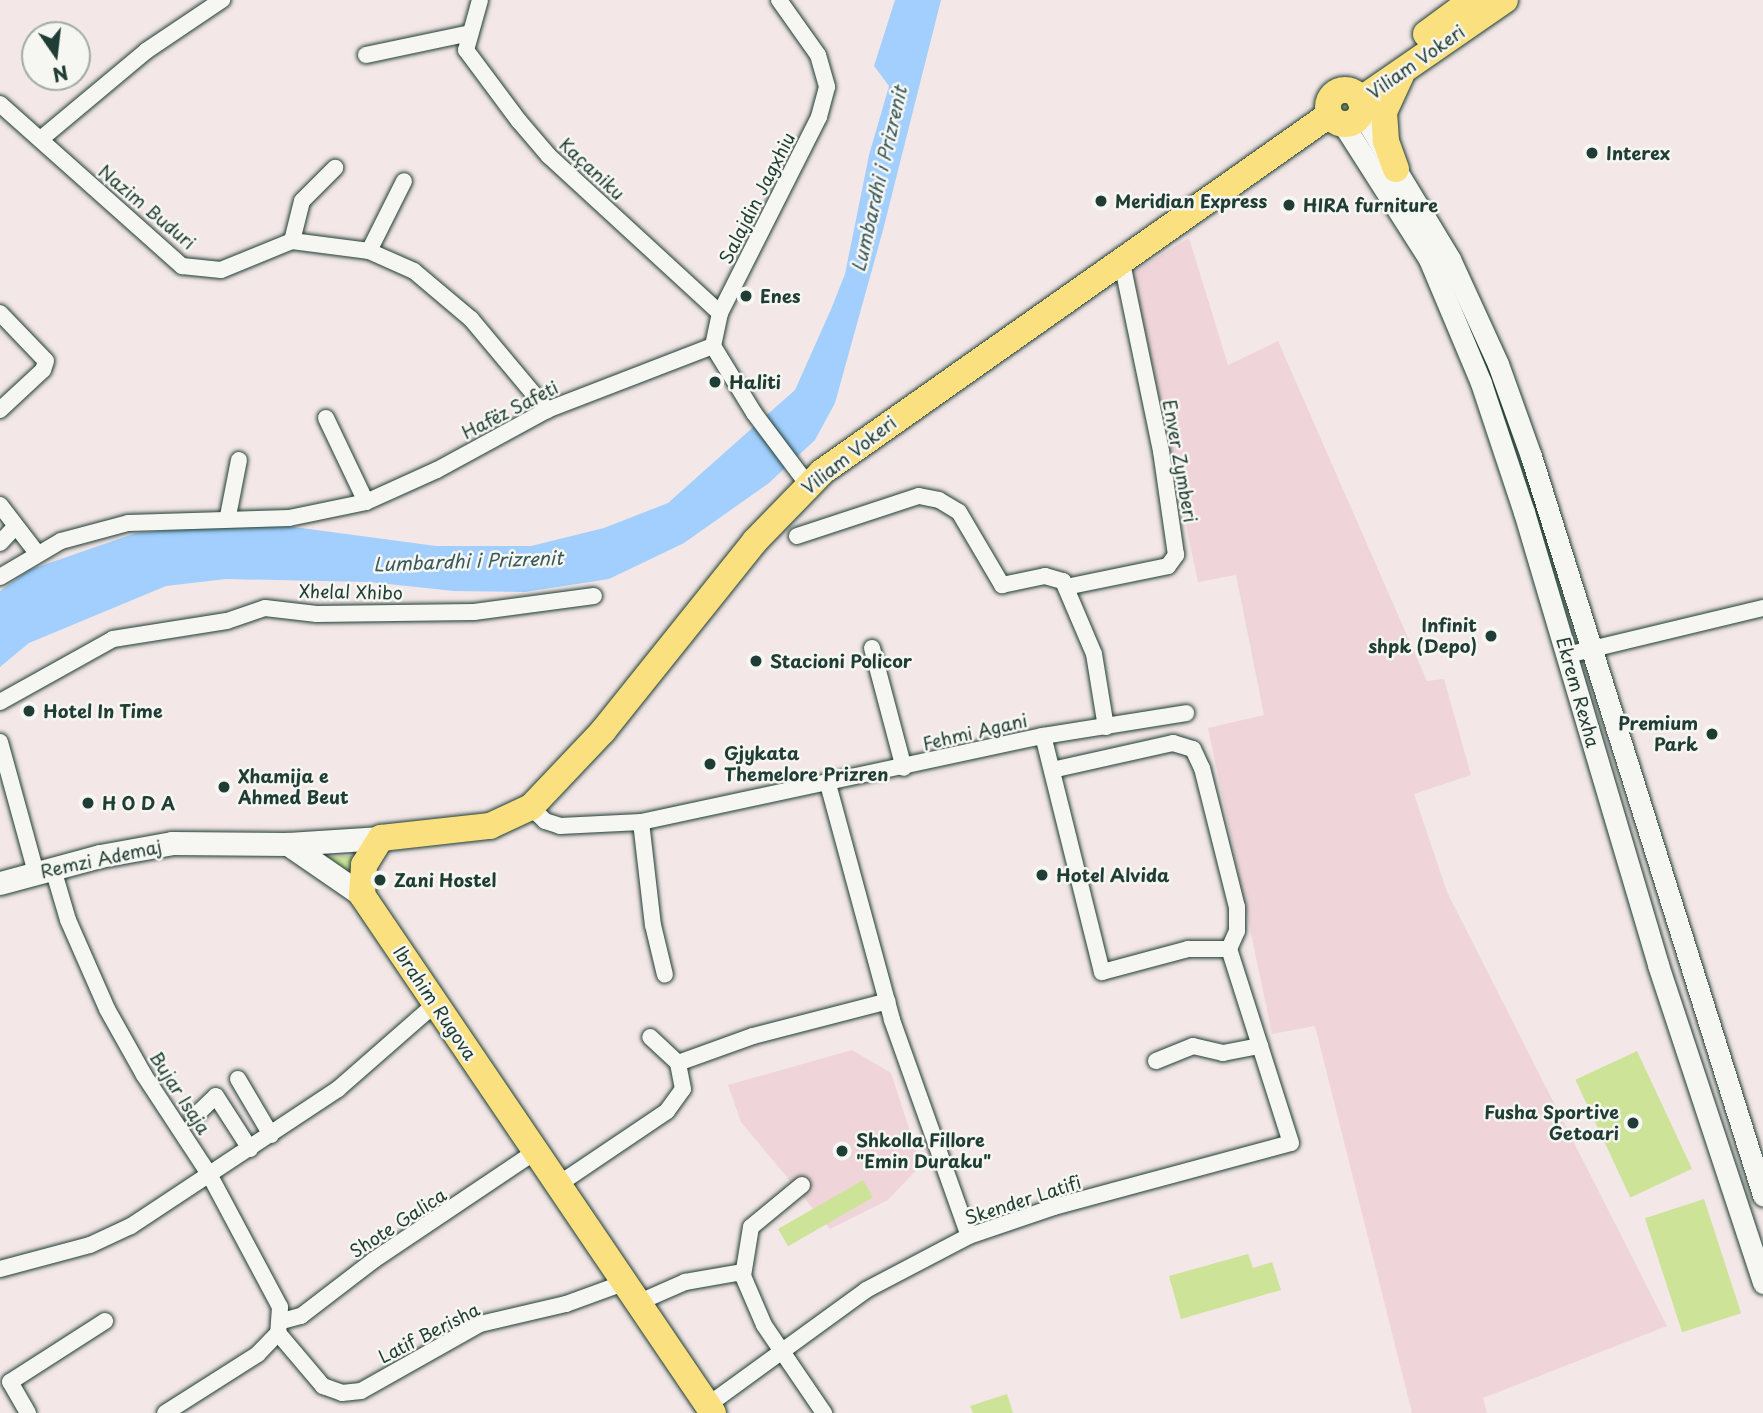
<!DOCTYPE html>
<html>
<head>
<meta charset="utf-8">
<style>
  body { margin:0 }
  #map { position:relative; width:1763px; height:1413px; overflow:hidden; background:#f3e7e7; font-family:"Playpen Sans",sans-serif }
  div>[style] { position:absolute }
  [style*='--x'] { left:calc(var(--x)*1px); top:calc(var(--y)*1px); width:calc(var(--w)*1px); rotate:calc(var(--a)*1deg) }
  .built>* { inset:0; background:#efd5da }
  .green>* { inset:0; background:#cde398; transform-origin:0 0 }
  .water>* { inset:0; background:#a2cffd }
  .roads { filter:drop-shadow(0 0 2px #1f3d34) drop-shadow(0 0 2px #1f3d34) }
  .minor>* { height:16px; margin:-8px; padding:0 8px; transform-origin:8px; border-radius:8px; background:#f6f6f2 }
  .tertiary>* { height:21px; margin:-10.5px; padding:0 10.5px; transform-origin:10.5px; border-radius:10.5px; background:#f6f6f2 }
  .secondary>* { height:23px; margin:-11.5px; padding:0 11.5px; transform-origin:11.5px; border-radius:11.5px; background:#f6f6f2 }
  .primary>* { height:26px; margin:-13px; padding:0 13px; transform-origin:13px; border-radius:13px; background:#fbe080 }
  .primary>.ring { margin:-13px; padding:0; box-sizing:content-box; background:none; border:26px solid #fbe080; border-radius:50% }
  .dots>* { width:19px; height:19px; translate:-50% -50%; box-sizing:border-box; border:4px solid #f6f6f2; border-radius:50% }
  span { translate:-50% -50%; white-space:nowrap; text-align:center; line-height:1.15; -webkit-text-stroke:5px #f6f6f2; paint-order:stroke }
  .street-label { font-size:18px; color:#1f3d34 }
  .poi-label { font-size:18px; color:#1f3d34; font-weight:700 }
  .left { translate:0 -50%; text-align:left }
  .right { translate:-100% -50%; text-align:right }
  .water-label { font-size:19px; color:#395a5c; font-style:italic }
  .north { position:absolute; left:21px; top:21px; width:70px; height:70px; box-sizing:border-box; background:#f6f6f2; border:2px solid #a0aca6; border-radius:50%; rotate:166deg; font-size:19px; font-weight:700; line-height:28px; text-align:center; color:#1f3d34 }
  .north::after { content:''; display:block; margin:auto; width:24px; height:32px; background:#1f3d34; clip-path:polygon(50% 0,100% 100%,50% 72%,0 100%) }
</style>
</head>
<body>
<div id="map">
  <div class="built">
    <div style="clip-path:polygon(1189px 238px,1228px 365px,1278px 341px,1427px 681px,1444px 679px,1471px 775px,1414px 794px,1447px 892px,1667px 1326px,1483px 1398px,1487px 1413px,1412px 1413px,1315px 1026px,1272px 1034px,1208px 728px,1264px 715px,1236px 575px,1198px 582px,1133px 272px)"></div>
    <div style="clip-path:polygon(852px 1050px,891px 1073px,921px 1165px,888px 1200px,830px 1229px,741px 1122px,728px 1085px)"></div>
  </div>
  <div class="green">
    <div style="clip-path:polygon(1338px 94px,1352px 94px,1355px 117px,1351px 120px,1330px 106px)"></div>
    <div style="clip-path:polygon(352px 856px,349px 878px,315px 857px)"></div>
    <div style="left:1637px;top:1051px;width:130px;height:68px;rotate:65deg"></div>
    <div style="left:863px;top:1180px;width:20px;height:98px;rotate:60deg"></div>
    <div style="left:1704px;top:1199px;width:120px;height:62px;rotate:72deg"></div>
    <div style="clip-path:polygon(1248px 1254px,1253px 1268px,1272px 1262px,1281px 1290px,1181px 1319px,1169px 1276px)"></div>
    <div style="clip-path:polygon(1007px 1394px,1013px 1413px,973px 1413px,970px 1406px)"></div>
  </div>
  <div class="water">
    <div style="clip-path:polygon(895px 0,941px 0,883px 230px,835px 403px,815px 440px,769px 483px,684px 543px,609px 579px,525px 592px,454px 591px,369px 582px,226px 579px,166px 586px,29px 643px,0 667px,0 591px,29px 570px,136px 533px,264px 523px,436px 546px,531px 546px,604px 528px,668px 503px,795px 390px,832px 307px,845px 274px,869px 155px,889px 86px,874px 66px)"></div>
  </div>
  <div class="roads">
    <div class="minor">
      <div style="--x:480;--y:0;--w:52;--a:105.6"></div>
      <div style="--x:466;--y:50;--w:89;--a:53.3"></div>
      <div style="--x:519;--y:121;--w:46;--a:49.4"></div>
      <div style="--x:549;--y:156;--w:232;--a:42.6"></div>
      <div style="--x:779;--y:0;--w:67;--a:54.7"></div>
      <div style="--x:818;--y:55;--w:33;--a:74"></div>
      <div style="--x:827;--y:87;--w:31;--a:105"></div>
      <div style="--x:819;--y:117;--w:220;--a:116.8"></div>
      <div style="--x:720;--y:313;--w:34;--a:102"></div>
      <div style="--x:713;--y:346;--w:79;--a:58.5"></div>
      <div style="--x:754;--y:413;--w:90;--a:53.1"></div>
      <div style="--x:366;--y:55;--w:106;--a:-11.9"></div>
      <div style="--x:0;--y:104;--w:244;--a:41.7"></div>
      <div style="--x:182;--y:266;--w:39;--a:6"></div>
      <div style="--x:221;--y:270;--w:77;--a:-22.2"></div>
      <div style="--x:292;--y:241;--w:78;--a:7.4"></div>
      <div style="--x:369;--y:251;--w:49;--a:24"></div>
      <div style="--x:414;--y:271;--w:75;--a:40.1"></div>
      <div style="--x:471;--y:319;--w:119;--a:50.1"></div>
      <div style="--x:42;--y:138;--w:136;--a:-39.9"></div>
      <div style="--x:146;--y:51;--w:92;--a:-33.9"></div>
      <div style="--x:292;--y:241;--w:41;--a:-76"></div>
      <div style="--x:302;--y:201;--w:47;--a:-45"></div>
      <div style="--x:369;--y:251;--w:78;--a:-63.4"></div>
      <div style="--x:0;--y:313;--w:66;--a:46.2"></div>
      <div style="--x:46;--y:361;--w:9;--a:108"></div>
      <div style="--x:43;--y:370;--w:59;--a:137.1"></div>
      <div style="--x:326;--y:418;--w:93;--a:64.5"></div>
      <div style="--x:0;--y:505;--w:61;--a:52.4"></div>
      <div style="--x:228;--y:516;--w:57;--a:-78.9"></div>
      <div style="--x:797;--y:536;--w:128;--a:-18.2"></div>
      <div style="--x:919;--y:496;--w:20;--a:11"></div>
      <div style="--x:939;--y:500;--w:23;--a:31"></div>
      <div style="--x:959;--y:512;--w:85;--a:59.5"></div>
      <div style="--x:1002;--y:585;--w:44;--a:-11.8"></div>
      <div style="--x:1045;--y:576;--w:19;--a:16"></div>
      <div style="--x:1063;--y:581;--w:79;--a:67"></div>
      <div style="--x:1094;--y:654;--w:74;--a:80.7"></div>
      <div style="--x:0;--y:543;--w:23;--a:-47"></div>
      <div style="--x:0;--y:577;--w:71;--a:-30.5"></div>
      <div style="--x:61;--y:541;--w:69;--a:-15"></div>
      <div style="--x:128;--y:523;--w:161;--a:-1.8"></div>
      <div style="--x:289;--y:518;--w:79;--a:-11.7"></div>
      <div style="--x:366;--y:502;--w:78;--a:-24.3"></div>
      <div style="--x:437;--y:470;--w:125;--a:-28.6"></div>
      <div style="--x:547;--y:410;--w:178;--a:-21.1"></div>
      <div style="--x:1066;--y:587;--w:104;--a:-11.6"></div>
      <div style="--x:1168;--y:566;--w:14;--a:-54"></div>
      <div style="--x:1176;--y:555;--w:105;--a:-98.2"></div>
      <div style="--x:1161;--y:451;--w:197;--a:-101.7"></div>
      <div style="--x:872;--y:648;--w:124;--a:75.1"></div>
      <div style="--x:1567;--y:655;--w:202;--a:-13.5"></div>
      <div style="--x:0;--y:702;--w:129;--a:-29.1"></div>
      <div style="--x:113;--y:639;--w:115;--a:-9"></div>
      <div style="--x:227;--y:621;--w:40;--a:-18.9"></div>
      <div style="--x:265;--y:608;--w:52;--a:6.6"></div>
      <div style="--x:317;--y:614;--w:157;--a:-0.7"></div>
      <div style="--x:474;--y:612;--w:121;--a:-7.6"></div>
      <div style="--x:0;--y:742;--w:136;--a:74.6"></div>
      <div style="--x:1052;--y:770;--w:124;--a:-12.6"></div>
      <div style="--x:1173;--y:743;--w:21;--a:17"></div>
      <div style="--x:1193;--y:749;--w:21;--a:65"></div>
      <div style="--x:1202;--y:768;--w:143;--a:75.9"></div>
      <div style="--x:1237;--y:907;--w:24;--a:90"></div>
      <div style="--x:1237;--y:931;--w:20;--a:114"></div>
      <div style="--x:828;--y:784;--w:245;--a:74.8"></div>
      <div style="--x:892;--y:1020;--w:229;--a:70.4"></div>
      <div style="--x:531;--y:807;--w:20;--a:45"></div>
      <div style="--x:545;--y:821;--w:16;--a:18"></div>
      <div style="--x:560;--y:826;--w:81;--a:-2.8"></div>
      <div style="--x:641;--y:822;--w:411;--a:-12.1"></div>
      <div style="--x:1043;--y:736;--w:145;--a:-9.1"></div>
      <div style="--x:641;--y:822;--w:104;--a:83.4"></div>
      <div style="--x:653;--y:925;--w:51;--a:76.5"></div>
      <div style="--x:53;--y:869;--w:53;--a:73.6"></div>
      <div style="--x:68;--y:920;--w:97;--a:66.3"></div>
      <div style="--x:107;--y:1009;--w:76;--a:60.7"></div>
      <div style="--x:144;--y:1075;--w:118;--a:56.7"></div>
      <div style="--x:209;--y:1174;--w:151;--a:61.9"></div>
      <div style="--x:280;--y:1307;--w:26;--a:94"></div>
      <div style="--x:278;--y:1333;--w:29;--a:134"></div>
      <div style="--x:258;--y:1354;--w:110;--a:147.6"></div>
      <div style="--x:1156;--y:1061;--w:40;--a:-22"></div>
      <div style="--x:1193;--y:1046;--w:31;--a:13"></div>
      <div style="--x:1223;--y:1053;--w:38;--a:-11"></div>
      <div style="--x:678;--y:1063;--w:80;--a:-19.8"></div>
      <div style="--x:753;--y:1036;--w:139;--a:-14.5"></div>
      <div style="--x:238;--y:1079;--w:65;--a:59.5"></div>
      <div style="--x:194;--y:1117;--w:30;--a:-44"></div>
      <div style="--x:216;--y:1096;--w:63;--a:57.3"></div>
      <div style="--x:802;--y:1185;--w:66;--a:140.5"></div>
      <div style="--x:751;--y:1227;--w:50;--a:99.3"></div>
      <div style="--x:743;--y:1276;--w:53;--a:66.8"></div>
      <div style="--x:764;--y:1325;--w:107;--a:55.7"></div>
      <div style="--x:556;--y:1186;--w:134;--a:-34"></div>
      <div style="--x:667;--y:1111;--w:27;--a:-54"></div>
      <div style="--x:683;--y:1089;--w:26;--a:-101"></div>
      <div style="--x:678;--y:1063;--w:38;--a:-137"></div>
      <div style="--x:0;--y:1269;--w:93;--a:-14.9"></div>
      <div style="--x:90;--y:1245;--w:45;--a:-24.9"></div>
      <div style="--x:131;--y:1226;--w:248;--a:-33.5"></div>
      <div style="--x:338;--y:1089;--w:129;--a:-41.2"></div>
      <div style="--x:635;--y:1304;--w:55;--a:-23.7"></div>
      <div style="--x:685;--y:1282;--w:59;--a:-9.8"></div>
      <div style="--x:282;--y:1321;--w:20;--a:-15"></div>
      <div style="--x:301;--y:1316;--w:92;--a:-37.5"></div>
      <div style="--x:374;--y:1260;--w:194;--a:-33.9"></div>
      <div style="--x:278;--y:1333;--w:70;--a:49.7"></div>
      <div style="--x:323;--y:1386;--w:20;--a:20"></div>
      <div style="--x:342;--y:1393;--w:19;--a:-6"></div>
      <div style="--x:361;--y:1391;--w:137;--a:-29.4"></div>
      <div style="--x:480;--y:1324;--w:88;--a:-13.1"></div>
      <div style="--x:566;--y:1304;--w:59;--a:-20"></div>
      <div style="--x:708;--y:1405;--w:195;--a:-36"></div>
      <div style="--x:866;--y:1290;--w:116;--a:-27.7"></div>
      <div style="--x:969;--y:1236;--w:90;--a:-18.8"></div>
      <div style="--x:1054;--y:1207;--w:245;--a:-15.1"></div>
      <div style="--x:1291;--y:1143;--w:204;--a:-107.7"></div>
      <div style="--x:1229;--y:949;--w:41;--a:180"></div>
      <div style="--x:1188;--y:949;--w:89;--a:165"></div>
      <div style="--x:1102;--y:972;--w:243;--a:-104"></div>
      <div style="--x:28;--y:1413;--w:36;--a:-120"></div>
      <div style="--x:10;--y:1382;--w:113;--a:-32.7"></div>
    </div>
    <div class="tertiary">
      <div style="--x:1361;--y:112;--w:172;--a:58.8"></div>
      <div style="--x:1450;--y:259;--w:115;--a:65.4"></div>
      <div style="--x:1498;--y:364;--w:98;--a:70.3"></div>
      <div style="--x:1531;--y:456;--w:775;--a:72.57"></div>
      <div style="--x:1343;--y:124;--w:160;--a:57.5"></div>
      <div style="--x:1429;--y:259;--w:134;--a:67.2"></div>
      <div style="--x:1481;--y:383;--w:136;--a:71.6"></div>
      <div style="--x:1524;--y:512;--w:472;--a:73.5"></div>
      <div style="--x:1658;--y:965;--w:335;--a:71.7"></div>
    </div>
    <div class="secondary">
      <div style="--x:288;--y:844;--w:90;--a:34.6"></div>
      <div style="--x:0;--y:883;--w:104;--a:-15.1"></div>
      <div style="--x:100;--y:856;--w:73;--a:-10.2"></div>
      <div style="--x:172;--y:843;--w:116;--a:0.5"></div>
      <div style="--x:288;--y:844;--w:93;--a:-3.7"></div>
    </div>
    <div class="primary">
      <div style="--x:1426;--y:34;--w:57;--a:-36.5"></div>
      <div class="ring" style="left:1328px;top:90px;width:8px;height:8px"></div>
      <div style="--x:1360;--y:100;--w:176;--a:-34.6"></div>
      <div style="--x:1396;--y:169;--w:30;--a:-110"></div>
      <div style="--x:1386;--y:141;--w:29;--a:-94"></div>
      <div style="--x:1384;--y:112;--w:41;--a:-65.3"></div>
      <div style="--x:713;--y:1413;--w:626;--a:-124.12"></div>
      <div style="--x:362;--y:895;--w:30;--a:-86"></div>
      <div style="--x:364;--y:865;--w:32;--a:-58"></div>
      <div style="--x:381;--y:838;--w:110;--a:-6.3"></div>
      <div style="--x:490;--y:826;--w:45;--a:-24.9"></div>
      <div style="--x:531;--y:807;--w:105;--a:-46.5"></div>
      <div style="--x:603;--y:731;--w:243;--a:-51.3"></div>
      <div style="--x:755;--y:541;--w:96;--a:-45.8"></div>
      <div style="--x:822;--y:472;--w:620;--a:-35.15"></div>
    </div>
  </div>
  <div class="dots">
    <div style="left:1592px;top:153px;background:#1f3d34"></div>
    <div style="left:1101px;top:201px;background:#1f3d34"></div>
    <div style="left:1289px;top:205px;background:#1f3d34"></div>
    <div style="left:746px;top:296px;background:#1f3d34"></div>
    <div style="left:715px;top:382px;background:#1f3d34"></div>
    <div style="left:1491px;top:636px;background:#1f3d34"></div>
    <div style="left:756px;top:661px;background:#1f3d34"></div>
    <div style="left:29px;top:711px;background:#1f3d34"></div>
    <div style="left:1712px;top:734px;background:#1f3d34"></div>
    <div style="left:710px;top:764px;background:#1f3d34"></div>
    <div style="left:224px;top:787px;background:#1f3d34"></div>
    <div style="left:88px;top:803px;background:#1f3d34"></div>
    <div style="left:1042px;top:875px;background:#1f3d34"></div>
    <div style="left:380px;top:880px;background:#1f3d34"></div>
    <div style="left:1633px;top:1123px;background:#1f3d34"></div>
    <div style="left:842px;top:1151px;background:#1f3d34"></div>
  </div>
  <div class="street-label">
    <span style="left:1416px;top:62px;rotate:-35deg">Viliam Vokeri</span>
    <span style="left:592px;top:169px;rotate:43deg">Kaçaniku</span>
    <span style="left:757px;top:198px;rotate:-63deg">Salajdin Jagxhiu</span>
    <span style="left:147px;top:207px;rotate:40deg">Nazim Buduri</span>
    <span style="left:510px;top:410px;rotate:-27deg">Hafëz Safeti</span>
    <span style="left:849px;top:455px;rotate:-38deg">Viliam Vokeri</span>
    <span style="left:1180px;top:461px;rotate:80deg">Enver Zymberi</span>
    <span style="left:351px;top:592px;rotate:1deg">Xhelal Xhibo</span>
    <span style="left:1578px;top:692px;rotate:74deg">Ekrem Rexha</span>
    <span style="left:975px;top:732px;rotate:-13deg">Fehmi Agani</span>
    <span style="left:101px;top:859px;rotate:-12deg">Remzi Ademaj</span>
    <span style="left:435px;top:1003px;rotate:56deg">Ibrahim Rugova</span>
    <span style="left:180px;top:1093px;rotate:57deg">Bujar Isaja</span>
    <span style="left:1023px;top:1200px;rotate:-18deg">Skender Latifi</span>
    <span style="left:398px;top:1223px;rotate:-33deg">Shote Galica</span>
    <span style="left:429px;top:1333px;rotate:-27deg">Latif Berisha</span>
  </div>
  <div class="poi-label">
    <span class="left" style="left:1606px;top:153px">Interex</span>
    <span class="left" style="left:1115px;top:201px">Meridian Express</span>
    <span class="left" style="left:1303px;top:205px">HIRA furniture</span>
    <span class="left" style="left:760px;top:296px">Enes</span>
    <span class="left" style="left:729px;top:382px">Haliti</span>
    <span class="right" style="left:1477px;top:636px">Infinit<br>shpk (Depo)</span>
    <span class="left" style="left:770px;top:661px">Stacioni Policor</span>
    <span class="left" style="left:43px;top:711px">Hotel In Time</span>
    <span class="right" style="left:1698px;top:734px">Premium<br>Park</span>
    <span class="left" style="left:724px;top:764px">Gjykata<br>Themelore Prizren</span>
    <span class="left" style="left:238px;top:787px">Xhamija e<br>Ahmed Beut</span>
    <span class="left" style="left:102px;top:803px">H O D A</span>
    <span class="left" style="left:1056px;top:875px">Hotel Alvida</span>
    <span class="left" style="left:394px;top:880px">Zani Hostel</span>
    <span class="right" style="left:1619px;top:1123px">Fusha Sportive<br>Getoari</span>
    <span class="left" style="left:856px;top:1151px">Shkolla Fillore<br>"Emin Duraku"</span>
  </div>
  <div class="water-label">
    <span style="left:879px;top:179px;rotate:-77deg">Lumbardhi i Prizrenit</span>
    <span style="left:468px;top:561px;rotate:-2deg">Lumbardhi i Prizrenit</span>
  </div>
  <div class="north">N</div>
</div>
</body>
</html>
